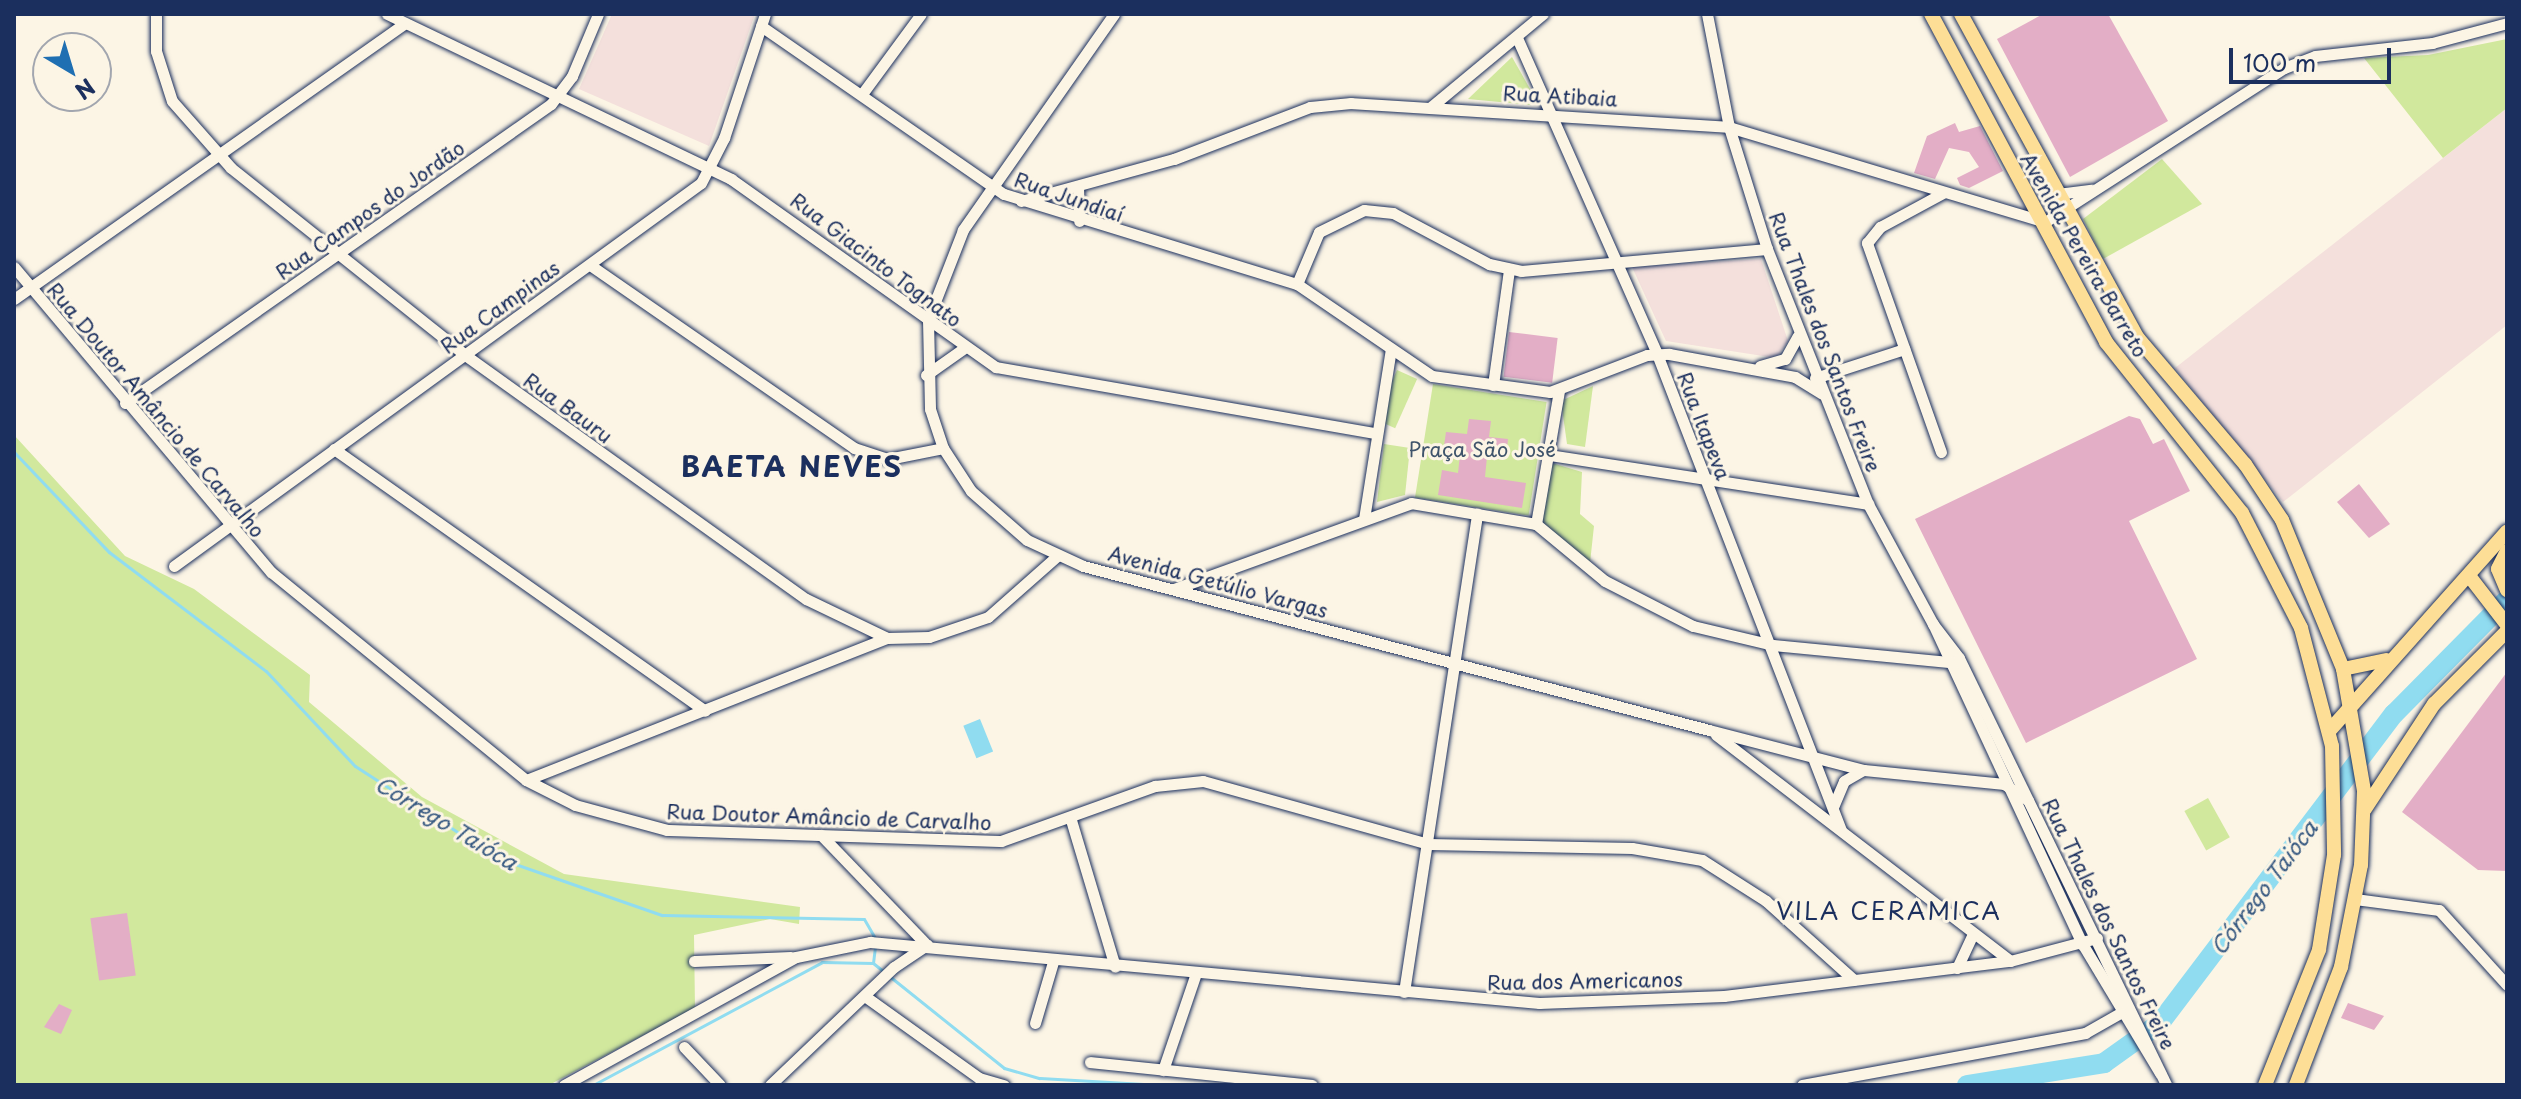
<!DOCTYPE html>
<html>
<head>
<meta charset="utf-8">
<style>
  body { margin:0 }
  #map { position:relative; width:2521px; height:1099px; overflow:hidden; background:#fcf5e5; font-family:"Playpen Sans",sans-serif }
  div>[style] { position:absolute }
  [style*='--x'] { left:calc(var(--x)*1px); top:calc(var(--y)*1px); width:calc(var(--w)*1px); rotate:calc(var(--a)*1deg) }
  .built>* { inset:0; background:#f4e0dc }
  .green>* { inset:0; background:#d1e89d; transform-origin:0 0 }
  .water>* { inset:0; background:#90dcf0; transform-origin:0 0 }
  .stream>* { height:3px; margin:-1.5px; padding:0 1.5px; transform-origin:1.5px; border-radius:1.5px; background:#90dcf0 }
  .river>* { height:20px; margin:-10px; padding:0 10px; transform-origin:10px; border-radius:10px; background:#90dcf0 }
  .building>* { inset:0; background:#e3aec6; transform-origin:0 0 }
  .roads { filter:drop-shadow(0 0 2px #1b2f5e) drop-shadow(0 0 2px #1b2f5e) }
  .minor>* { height:11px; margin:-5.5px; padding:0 5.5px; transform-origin:5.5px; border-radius:5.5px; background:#fcf5e5 }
  .major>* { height:14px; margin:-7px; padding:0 7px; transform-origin:7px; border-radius:7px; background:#fdde96 }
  span { translate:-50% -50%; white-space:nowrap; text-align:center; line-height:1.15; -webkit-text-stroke:6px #fcf5e5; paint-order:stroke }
  .street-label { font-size:20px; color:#1b2f5e }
  .park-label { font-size:20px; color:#3f546b }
  .water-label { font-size:22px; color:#385a82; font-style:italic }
  .quarter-label { font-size:24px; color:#1b2f5e; letter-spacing:2px }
  .district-label { font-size:28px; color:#1b2f5e; font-weight:700; letter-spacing:2px }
  .frame { position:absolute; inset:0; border:16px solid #1b2f5e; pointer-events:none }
  .north { position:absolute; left:32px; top:32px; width:80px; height:80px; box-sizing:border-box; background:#fcf5e5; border:2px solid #a2a6af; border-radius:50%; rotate:142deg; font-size:22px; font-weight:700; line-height:32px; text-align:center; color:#1b2f5e }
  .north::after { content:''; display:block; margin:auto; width:28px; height:36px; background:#1f6fb2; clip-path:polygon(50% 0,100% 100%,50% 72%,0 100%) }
  .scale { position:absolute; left:2229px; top:48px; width:162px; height:36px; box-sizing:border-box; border:4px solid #1b2f5e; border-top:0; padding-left:10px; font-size:24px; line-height:28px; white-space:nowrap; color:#1b2f5e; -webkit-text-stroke:6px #fcf5e5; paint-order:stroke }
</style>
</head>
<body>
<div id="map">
  <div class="built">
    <div style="clip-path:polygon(612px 14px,755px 14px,709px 146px,579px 89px)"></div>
    <div style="clip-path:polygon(2507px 108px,2507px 325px,2283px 502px,2175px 368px)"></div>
    <div style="clip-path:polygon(1761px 259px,1788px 341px,1776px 358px,1666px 341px,1632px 267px)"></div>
  </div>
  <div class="green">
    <div style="clip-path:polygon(2507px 39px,2507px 108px,2443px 158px,2364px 58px,2428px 55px)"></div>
    <div style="clip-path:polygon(1512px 57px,1534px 96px,1530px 105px,1468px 99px)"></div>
    <div style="clip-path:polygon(2162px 159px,2202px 204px,2103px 259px,2083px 219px)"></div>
    <div style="left:1397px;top:370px;width:22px;height:54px;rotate:24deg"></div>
    <div style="left:1433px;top:384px;width:115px;height:115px;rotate:9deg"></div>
    <div style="clip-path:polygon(1593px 386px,1585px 447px,1567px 444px,1561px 401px)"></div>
    <div style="clip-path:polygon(14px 435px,125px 556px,194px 589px,310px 675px,309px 702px,422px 797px,564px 874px,800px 907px,799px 924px,770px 919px,694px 935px,695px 1008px,549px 1085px,14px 1085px)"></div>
    <div style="clip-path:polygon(1384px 444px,1410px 448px,1405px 495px,1377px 502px)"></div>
    <div style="clip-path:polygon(1552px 463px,1582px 472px,1580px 514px,1594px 526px,1590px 563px,1541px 521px)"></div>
    <div style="left:2208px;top:798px;width:45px;height:27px;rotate:61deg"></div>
  </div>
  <div class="water">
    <div style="left:980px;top:719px;width:35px;height:18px;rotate:68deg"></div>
  </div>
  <div class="stream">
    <div style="--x:14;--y:452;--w:138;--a:46.5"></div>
    <div style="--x:109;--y:552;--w:197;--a:37.2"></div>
    <div style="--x:266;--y:671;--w:130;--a:46.9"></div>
    <div style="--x:355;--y:766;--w:170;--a:32.8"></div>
    <div style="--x:498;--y:858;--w:174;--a:19.2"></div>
    <div style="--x:662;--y:915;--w:202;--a:1.1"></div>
    <div style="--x:864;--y:919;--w:22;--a:60"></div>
    <div style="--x:873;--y:963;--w:17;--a:-83"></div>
    <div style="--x:873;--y:963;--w:168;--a:38.7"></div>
    <div style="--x:1004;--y:1068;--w:37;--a:16"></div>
    <div style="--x:1040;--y:1078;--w:121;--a:3.3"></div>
    <div style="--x:593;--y:1085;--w:260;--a:-28.2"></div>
    <div style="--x:822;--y:962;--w:51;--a:1.1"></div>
  </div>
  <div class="river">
    <div style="--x:1967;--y:1085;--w:139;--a:-9.1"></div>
    <div style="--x:2104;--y:1063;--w:69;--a:-35.5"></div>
    <div style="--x:2160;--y:1023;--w:388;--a:-52.9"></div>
    <div style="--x:2394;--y:714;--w:161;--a:-45.3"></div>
  </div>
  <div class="building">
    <div style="clip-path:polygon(2043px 14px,2108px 14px,2168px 121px,2070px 177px,1997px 39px)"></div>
    <div style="clip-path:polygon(1955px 123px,1959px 132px,1980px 126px,2003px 171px,1969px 188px,1960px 185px,1957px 178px,1979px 167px,1969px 152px,1949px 148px,1935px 179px,1914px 173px,1927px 136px)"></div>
    <div style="left:1509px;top:332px;width:49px;height:45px;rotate:7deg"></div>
    <div style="clip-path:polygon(2129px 416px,2140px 419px,2153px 444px,2164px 439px,2190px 491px,2129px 521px,2197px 659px,2026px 743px,1915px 519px)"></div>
    <div style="clip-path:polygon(1469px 419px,1491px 421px,1489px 437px,1508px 439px,1506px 459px,1487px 457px,1485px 477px,1526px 483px,1522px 508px,1438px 495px,1442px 470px,1458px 473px,1460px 455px,1443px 453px,1446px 432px,1467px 434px)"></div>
    <div style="clip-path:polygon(2359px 484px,2390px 524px,2369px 538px,2337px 502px)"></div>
    <div style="clip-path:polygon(2507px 672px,2507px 871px,2478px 870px,2402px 812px)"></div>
    <div style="left:127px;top:913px;width:63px;height:37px;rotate:82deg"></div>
    <div style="clip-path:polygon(2348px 1003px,2384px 1016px,2374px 1030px,2341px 1018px)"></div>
    <div style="clip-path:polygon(59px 1004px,72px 1010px,61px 1034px,44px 1027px)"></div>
  </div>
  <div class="roads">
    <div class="minor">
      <div style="--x:156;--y:14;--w:37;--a:90"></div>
      <div style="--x:156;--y:51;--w:52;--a:72.3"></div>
      <div style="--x:172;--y:101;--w:89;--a:48.6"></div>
      <div style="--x:231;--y:168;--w:300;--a:38.6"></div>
      <div style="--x:465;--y:355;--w:419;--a:35.6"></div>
      <div style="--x:806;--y:599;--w:90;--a:25.7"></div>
      <div style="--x:887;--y:638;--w:42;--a:-1.4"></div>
      <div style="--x:929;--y:637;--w:62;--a:-18.7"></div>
      <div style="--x:988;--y:617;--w:92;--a:-41.5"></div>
      <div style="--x:387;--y:14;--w:382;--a:25.6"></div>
      <div style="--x:731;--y:179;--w:325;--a:35.4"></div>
      <div style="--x:996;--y:367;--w:385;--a:9.9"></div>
      <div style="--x:1114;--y:14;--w:264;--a:125"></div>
      <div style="--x:963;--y:230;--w:97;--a:111.3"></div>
      <div style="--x:928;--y:320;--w:89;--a:88.7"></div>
      <div style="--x:930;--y:409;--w:41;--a:71.6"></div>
      <div style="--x:943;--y:448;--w:51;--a:56.9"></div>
      <div style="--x:971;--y:491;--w:74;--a:41.2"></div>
      <div style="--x:1027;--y:540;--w:62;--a:24.9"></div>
      <div style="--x:1083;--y:566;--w:647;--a:14.68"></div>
      <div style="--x:1709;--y:730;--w:160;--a:14.5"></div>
      <div style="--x:1864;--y:770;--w:141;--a:5.7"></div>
      <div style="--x:2004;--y:784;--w:29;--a:34"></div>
      <div style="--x:1707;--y:14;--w:115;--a:79"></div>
      <div style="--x:1729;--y:127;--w:128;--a:72.7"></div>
      <div style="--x:1767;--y:249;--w:274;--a:68.4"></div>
      <div style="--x:1868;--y:504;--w:136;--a:61.6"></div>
      <div style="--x:1933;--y:624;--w:354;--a:65"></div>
      <div style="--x:2083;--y:945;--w:149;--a:59"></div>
      <div style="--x:761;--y:26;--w:295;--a:34.7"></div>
      <div style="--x:1004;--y:194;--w:307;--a:17.1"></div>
      <div style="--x:1297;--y:284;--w:163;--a:34.3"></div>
      <div style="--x:1432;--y:376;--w:119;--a:7.7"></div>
      <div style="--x:1550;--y:392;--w:104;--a:-20.9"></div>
      <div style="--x:1647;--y:355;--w:22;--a:-3"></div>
      <div style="--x:1669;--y:354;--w:128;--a:10.3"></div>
      <div style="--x:1795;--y:377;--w:31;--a:32"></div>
      <div style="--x:1518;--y:40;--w:343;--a:66.1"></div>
      <div style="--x:1657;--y:354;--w:510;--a:68.87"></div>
      <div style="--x:862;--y:94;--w:99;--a:-53.6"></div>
      <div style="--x:1432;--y:106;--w:144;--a:-39.7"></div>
      <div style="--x:1078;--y:187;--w:34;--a:88"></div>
      <div style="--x:2057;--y:194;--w:35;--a:-7"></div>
      <div style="--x:1021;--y:201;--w:159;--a:-15.4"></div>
      <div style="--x:1174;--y:159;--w:146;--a:-20.9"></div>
      <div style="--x:1310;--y:107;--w:41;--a:-5.6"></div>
      <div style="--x:1351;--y:103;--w:379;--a:3.6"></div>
      <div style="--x:1729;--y:127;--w:330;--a:16.7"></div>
      <div style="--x:2045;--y:222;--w:284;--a:-32.8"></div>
      <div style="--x:2284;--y:68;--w:33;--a:-21"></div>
      <div style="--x:2315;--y:56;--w:118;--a:-6.3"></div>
      <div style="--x:2432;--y:43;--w:78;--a:-14.9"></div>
      <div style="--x:590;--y:265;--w:321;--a:34.7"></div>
      <div style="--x:854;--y:448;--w:36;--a:18"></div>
      <div style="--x:888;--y:459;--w:56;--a:-11.3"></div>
      <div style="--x:14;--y:267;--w:399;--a:49.9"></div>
      <div style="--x:271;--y:572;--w:329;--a:39.2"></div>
      <div style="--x:526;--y:780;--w:55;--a:27"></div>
      <div style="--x:575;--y:805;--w:95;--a:15.2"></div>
      <div style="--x:667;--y:830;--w:334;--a:1.9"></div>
      <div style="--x:1001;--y:841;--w:164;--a:-19.7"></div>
      <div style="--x:1155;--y:786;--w:48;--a:-5.9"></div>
      <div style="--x:1203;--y:781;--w:234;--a:15.6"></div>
      <div style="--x:1428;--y:844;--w:204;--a:1.1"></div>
      <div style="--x:1632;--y:848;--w:71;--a:9.7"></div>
      <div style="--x:1702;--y:860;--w:76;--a:32.6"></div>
      <div style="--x:1766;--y:901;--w:118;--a:41.9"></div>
      <div style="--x:1297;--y:284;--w:56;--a:-67.1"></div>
      <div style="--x:1319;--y:232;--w:50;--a:-26.1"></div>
      <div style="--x:1364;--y:210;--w:29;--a:6"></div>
      <div style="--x:1393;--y:213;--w:109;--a:28"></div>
      <div style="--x:1489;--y:264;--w:33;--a:12"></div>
      <div style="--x:1521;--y:271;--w:247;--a:-5.1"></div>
      <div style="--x:14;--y:299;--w:477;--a:-35.2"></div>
      <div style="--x:1760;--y:366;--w:26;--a:-16"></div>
      <div style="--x:1785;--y:359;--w:26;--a:-61"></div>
      <div style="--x:926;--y:375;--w:45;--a:-35.1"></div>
      <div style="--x:1815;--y:378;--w:94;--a:-18"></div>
      <div style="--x:1493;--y:385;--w:116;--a:-82.1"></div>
      <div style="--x:125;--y:403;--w:520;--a:-35.06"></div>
      <div style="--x:551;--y:104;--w:35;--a:-53"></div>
      <div style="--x:572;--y:76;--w:67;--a:-67.2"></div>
      <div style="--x:334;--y:449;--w:454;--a:35.2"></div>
      <div style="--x:1941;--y:452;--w:222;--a:-109.5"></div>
      <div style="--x:1867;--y:243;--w:21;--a:-51"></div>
      <div style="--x:1880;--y:227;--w:72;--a:-28.4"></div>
      <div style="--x:1549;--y:455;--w:323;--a:8.7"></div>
      <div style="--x:1364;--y:519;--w:172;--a:-81"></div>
      <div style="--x:1536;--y:524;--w:89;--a:39.6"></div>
      <div style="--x:1605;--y:581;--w:99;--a:27.1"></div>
      <div style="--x:1693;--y:626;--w:82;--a:13.4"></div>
      <div style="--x:1773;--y:645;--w:179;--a:5.5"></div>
      <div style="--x:1536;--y:524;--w:135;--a:-80.2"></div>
      <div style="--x:174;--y:566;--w:651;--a:-36.01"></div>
      <div style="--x:701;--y:183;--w:51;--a:-62.9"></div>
      <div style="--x:724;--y:138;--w:131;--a:-71.7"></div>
      <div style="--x:1174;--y:589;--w:252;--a:-19.9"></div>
      <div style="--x:1411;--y:503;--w:127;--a:9.5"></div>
      <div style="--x:1933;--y:624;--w:43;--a:52.6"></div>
      <div style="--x:1959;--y:658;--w:475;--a:64.1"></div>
      <div style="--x:1716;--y:735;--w:371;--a:37.5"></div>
      <div style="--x:526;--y:780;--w:388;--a:-21.5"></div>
      <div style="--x:1833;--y:807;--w:28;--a:-67"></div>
      <div style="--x:1844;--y:781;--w:22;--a:-30"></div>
      <div style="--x:1071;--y:820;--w:153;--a:73.3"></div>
      <div style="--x:821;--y:835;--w:149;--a:46.1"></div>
      <div style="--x:2355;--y:899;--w:85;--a:7.5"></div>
      <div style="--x:2439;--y:910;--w:101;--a:47.8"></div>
      <div style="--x:694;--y:961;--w:97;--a:-2.4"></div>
      <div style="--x:1957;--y:968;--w:35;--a:-65"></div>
      <div style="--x:1404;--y:992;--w:484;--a:-81.3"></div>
      <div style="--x:866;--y:997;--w:139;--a:35.6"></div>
      <div style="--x:979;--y:1078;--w:26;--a:16"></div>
      <div style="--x:1035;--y:1023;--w:64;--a:-73.6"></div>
      <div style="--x:684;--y:1047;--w:52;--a:46.5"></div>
      <div style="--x:1090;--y:1062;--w:223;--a:5.9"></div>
      <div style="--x:1163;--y:1070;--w:102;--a:-71.2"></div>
      <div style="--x:564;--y:1085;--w:265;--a:-28.9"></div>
      <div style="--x:796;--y:957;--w:76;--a:-11.5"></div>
      <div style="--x:870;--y:942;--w:672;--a:5.21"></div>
      <div style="--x:1539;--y:1003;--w:185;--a:-2.2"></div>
      <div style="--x:1724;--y:996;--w:288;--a:-7"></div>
      <div style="--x:2010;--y:961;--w:90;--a:-14.8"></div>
      <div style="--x:770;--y:1085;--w:171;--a:-43.6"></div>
      <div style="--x:894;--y:967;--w:40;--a:-34"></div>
      <div style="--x:1802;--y:1085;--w:288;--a:-10.4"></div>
      <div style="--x:2085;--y:1033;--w:40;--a:-29.7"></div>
    </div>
    <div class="major">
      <div style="--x:1931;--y:14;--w:372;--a:61.9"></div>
      <div style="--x:2106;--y:342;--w:218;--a:51.5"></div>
      <div style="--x:2242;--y:513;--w:129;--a:62.8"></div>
      <div style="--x:2301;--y:628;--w:122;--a:75.3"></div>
      <div style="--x:2332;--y:746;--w:109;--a:88.9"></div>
      <div style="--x:2334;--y:855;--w:96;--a:99"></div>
      <div style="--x:2319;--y:950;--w:145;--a:111.8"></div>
      <div style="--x:1961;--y:14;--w:369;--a:61.4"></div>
      <div style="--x:2138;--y:338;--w:165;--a:49.7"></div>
      <div style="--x:2245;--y:464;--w:67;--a:56.5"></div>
      <div style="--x:2282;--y:520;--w:161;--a:67.7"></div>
      <div style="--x:2343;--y:669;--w:124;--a:80.2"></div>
      <div style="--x:2364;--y:791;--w:74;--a:92.3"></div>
      <div style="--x:2361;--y:865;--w:104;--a:101.1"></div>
      <div style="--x:2341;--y:967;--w:126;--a:110.9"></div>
      <div style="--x:2507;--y:551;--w:20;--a:117"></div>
      <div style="--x:2498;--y:569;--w:23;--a:67"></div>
      <div style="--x:2470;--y:577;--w:61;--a:52.4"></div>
      <div style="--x:2343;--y:669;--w:44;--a:-11.8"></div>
      <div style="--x:2330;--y:730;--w:266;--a:-48.3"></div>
      <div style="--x:2365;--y:809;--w:126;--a:-56.7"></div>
      <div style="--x:2434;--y:704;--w:103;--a:-45"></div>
    </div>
  </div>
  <div class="street-label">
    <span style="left:1560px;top:96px;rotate:3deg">Rua Atibaia</span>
    <span style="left:1069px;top:197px;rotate:19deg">Rua Jundiaí</span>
    <span style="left:370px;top:210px;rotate:-35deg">Rua Campos do Jordão</span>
    <span style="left:2084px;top:255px;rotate:60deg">Avenida Pereira Barreto</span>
    <span style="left:876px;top:260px;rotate:37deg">Rua Giacinto Tognato</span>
    <span style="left:500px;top:307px;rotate:-36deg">Rua Campinas</span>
    <span style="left:1825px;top:342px;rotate:69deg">Rua Thales dos Santos Freire</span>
    <span style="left:568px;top:408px;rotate:36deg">Rua Bauru</span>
    <span style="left:156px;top:410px;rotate:50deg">Rua Doutor Amâncio de Carvalho</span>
    <span style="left:1704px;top:426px;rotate:69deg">Rua Itapeva</span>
    <span style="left:1218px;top:582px;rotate:15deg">Avenida Getúlio Vargas</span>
    <span style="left:829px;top:817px;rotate:2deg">Rua Doutor Amâncio de Carvalho</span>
    <span style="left:2109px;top:924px;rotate:64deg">Rua Thales dos Santos Freire</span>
    <span style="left:1585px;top:981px;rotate:-1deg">Rua dos Americanos</span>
  </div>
  <div class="park-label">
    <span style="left:1482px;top:449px">Praça São José</span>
  </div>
  <div class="water-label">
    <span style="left:447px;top:822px;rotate:31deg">Córrego Taióca</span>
    <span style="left:2263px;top:887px;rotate:-53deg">Córrego Taióca</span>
  </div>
  <div class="quarter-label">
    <span style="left:1889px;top:911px">VILA CERAMICA</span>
  </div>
  <div class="district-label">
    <span style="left:792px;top:466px">BAETA NEVES</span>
  </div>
  <div class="frame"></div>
  <div class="north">N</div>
  <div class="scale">100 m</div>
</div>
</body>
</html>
